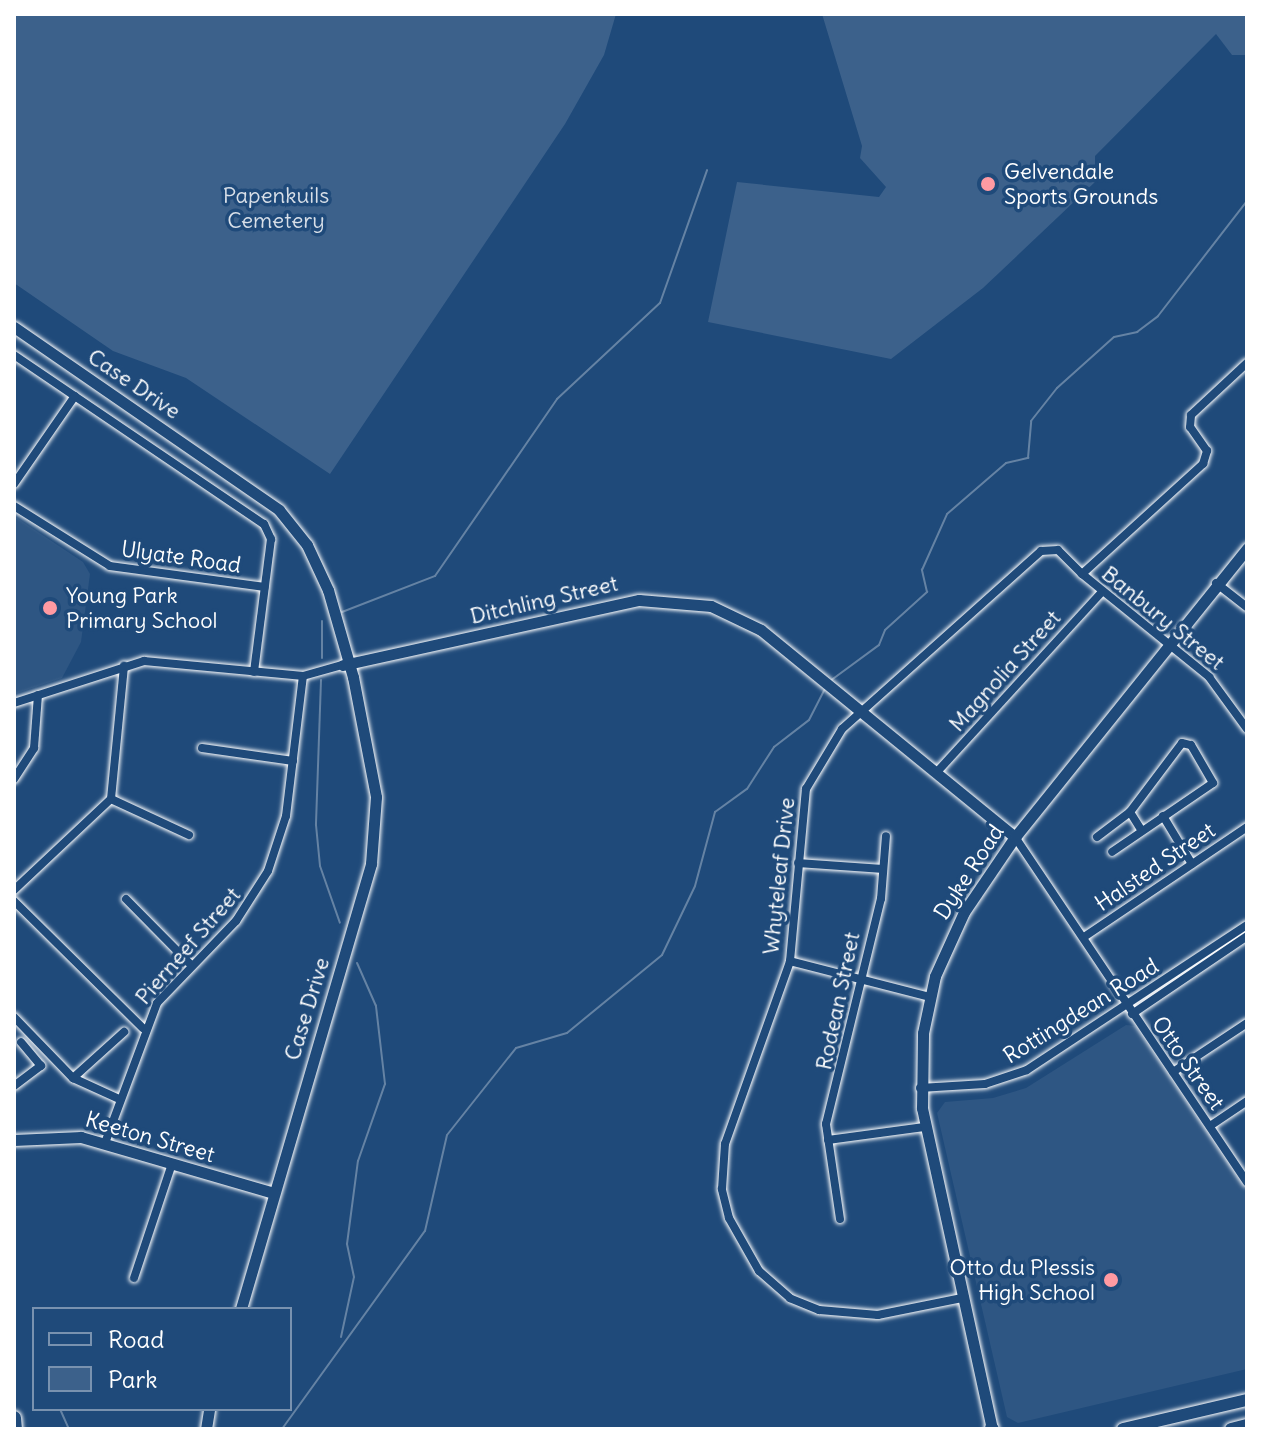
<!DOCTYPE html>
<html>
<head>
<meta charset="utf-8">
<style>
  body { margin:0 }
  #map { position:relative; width:1261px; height:1443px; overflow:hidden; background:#1f4a7a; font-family:Delius,sans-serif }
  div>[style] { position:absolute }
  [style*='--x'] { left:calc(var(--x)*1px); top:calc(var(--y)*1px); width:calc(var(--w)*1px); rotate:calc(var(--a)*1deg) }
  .built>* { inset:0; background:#2e5683 }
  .green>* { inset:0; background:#3c618b }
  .stream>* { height:2px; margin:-1px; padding:0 1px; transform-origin:1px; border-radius:1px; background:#6583a4 }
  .roads { filter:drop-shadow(0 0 2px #fff) drop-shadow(0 0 2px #fff) }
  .street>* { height:8px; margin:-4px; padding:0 4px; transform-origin:4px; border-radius:4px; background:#1f4a7a }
  .secondary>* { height:11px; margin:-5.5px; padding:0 5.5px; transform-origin:5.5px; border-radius:5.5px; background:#1f4a7a }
  .primary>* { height:12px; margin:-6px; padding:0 6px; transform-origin:6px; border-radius:6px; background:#1f4a7a }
  .highway>* { height:14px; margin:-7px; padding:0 7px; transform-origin:7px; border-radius:7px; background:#1f4a7a }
  .dots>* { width:22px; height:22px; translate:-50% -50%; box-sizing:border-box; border:4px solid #1f4a7a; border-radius:50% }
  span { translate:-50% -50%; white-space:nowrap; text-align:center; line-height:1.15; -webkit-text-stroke:7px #1f4a7a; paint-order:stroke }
  .poi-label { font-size:22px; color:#fff }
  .left { translate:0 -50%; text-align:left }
  .right { translate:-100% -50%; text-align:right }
  .park-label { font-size:22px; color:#d8dfe8 }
  .street-label { font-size:22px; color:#fff }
  .frame { position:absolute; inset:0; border:16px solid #fff; pointer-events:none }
  .legend { position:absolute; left:32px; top:1307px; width:260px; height:104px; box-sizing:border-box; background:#1f4a7a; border:2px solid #7992af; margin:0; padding:10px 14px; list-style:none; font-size:24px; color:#fff }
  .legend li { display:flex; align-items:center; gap:16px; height:40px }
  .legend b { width:40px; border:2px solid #7992af }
</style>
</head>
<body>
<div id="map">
  <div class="built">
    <div style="clip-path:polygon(14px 516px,83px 562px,90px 574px,81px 642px,62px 678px,14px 694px)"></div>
    <div style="clip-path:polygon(1126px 1025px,1135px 1026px,1247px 1192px,1247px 1369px,1018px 1423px,1007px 1417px,937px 1113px,945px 1102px,993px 1098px,1026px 1088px)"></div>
  </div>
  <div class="green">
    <div style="clip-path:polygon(14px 14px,616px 14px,604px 55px,565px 124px,330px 474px,186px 378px,113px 351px,14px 283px)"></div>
    <div style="clip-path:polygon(822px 14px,1247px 14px,1247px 55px,1232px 55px,1216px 34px,1095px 156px,1095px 182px,983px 288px,891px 359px,708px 322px,737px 182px,879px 197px,886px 187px,860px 158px,862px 146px)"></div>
  </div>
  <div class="stream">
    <div style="--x:342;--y:612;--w:100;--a:-21.2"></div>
    <div style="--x:435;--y:576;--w:215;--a:-55.4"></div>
    <div style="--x:557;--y:399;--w:141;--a:-43"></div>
    <div style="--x:660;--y:303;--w:141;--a:-70.5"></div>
    <div style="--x:322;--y:658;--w:37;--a:-90"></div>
    <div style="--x:321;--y:680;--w:145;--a:92"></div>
    <div style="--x:316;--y:825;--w:41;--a:84.4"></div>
    <div style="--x:320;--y:866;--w:60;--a:70.7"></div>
    <div style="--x:830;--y:681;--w:61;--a:-36.3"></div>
    <div style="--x:879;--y:645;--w:16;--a:-68"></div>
    <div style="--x:885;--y:630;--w:57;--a:-42.1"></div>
    <div style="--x:927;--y:592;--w:23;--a:-103"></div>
    <div style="--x:922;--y:570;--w:61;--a:-65.9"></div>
    <div style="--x:947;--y:514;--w:78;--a:-40.8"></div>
    <div style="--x:1006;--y:463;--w:23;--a:-13"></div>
    <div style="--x:1028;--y:458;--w:37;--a:-85"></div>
    <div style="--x:1031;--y:421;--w:42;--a:-51.8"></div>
    <div style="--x:1057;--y:388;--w:76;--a:-41.8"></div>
    <div style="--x:1114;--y:337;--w:24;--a:-12"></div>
    <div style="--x:1137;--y:332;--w:26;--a:-37"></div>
    <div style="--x:1158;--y:316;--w:145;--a:-52.3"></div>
    <div style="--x:341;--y:1337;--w:61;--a:-77.8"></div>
    <div style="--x:354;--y:1277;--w:34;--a:-102"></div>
    <div style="--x:347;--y:1244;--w:84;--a:-82.5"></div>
    <div style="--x:358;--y:1161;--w:82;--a:-70.7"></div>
    <div style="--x:385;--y:1084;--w:79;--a:-96.6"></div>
    <div style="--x:376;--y:1006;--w:47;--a:-113.8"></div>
    <div style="--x:60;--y:1409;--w:22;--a:66"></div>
    <div style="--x:282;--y:1429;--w:244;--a:-54.2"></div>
    <div style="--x:425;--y:1231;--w:98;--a:-77.1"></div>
    <div style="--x:447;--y:1135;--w:111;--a:-51.6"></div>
    <div style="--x:516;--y:1048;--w:53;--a:-16.4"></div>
    <div style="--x:567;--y:1033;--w:123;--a:-39.4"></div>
    <div style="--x:662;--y:955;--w:76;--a:-64.4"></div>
    <div style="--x:695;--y:886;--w:77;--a:-74.9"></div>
    <div style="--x:715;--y:812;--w:39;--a:-36"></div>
    <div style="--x:747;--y:789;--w:50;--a:-57.3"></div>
    <div style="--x:774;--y:747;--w:44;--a:-37.6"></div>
    <div style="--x:809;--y:720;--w:34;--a:-63"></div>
  </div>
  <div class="roads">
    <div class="street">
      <div style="--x:14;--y:355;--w:302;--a:34.1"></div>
      <div style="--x:264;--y:524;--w:17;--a:65"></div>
      <div style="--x:271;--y:539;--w:134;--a:97.3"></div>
      <div style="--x:14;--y:484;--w:107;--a:-55.3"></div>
      <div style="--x:14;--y:506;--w:113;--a:32"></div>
      <div style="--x:110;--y:566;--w:156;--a:7.7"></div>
      <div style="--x:1082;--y:574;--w:164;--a:39"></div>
      <div style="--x:1209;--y:677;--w:64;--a:53.8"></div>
      <div style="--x:1216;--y:583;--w:39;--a:38"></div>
      <div style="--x:14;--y:703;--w:137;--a:-17.9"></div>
      <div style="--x:144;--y:661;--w:160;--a:5.4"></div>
      <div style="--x:303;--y:676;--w:41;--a:-15.8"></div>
      <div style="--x:202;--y:748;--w:92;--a:8.1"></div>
      <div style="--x:936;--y:773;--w:244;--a:-47.5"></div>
      <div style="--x:14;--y:779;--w:37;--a:-57"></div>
      <div style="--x:34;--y:748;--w:53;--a:-85.7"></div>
      <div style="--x:111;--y:799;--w:86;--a:24.8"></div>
      <div style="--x:1130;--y:812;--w:22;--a:58"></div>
      <div style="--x:1163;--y:816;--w:56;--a:58.9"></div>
      <div style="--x:1015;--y:837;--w:416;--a:56.1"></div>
      <div style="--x:1097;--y:837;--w:41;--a:-37.1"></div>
      <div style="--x:1130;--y:812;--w:86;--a:-53"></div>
      <div style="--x:1182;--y:743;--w:9;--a:13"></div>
      <div style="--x:1191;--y:745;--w:44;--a:59.9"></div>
      <div style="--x:1213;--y:783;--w:122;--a:145.7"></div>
      <div style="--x:798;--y:863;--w:85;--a:4"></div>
      <div style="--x:14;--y:890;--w:133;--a:-43.2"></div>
      <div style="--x:111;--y:799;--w:134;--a:-84.4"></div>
      <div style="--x:126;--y:899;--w:94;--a:45.4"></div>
      <div style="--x:14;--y:901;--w:181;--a:44.6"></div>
      <div style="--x:1084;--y:937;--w:197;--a:-34"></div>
      <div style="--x:790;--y:961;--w:145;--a:14.4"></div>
      <div style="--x:1132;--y:1014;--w:139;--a:-34.1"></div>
      <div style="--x:14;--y:1017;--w:85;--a:46"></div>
      <div style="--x:73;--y:1078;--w:51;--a:24.5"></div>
      <div style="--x:1173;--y:1072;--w:89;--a:-33.5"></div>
      <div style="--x:73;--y:1078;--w:69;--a:-42"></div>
      <div style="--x:14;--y:1086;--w:34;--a:-37"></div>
      <div style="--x:41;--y:1066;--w:31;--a:-130"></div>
      <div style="--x:920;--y:1088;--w:65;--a:-3.5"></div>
      <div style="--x:985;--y:1084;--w:44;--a:-18.4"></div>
      <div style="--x:1027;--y:1070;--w:263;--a:-33.4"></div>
      <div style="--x:1210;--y:1126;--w:45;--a:-34"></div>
      <div style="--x:828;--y:1140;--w:97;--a:-7.7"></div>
      <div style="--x:105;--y:1143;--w:149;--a:-69.6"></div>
      <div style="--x:157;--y:1003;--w:114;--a:-46.1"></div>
      <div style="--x:236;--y:921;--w:59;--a:-57.4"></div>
      <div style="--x:268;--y:871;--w:58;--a:-71.9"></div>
      <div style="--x:286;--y:816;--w:141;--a:-83.1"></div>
      <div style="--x:840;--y:1219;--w:96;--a:-98.4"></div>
      <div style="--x:826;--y:1124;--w:232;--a:-76.3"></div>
      <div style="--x:881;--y:899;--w:63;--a:-85.5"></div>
      <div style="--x:134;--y:1278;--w:120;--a:-71.6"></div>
      <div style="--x:962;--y:1298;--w:86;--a:168.6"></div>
      <div style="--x:878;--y:1315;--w:59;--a:-175.2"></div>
      <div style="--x:819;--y:1310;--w:31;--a:-158"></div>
      <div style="--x:790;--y:1298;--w:41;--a:-138.9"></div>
      <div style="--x:759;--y:1271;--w:61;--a:-119.5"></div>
      <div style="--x:729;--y:1218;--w:30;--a:-104"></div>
      <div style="--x:722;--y:1189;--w:45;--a:-86.2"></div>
      <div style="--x:725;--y:1144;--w:194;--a:-70.4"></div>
      <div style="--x:790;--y:961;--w:173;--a:-84.7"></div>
      <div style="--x:806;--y:789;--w:70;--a:-59"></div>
      <div style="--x:842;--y:729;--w:267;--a:-41.8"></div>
      <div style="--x:1041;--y:551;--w:17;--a:-3"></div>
      <div style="--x:1058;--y:550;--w:34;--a:45"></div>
      <div style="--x:1082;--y:574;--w:164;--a:-42.3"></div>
      <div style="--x:1203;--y:464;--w:14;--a:-73"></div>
      <div style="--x:1207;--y:451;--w:29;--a:-125"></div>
      <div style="--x:1190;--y:427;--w:12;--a:-85"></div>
      <div style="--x:1191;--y:415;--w:76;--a:-42.9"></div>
    </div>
    <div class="secondary">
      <div style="--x:14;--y:327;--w:322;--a:34.6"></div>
      <div style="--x:279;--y:510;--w:45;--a:51.3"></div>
      <div style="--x:307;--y:545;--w:50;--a:65"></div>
      <div style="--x:328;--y:590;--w:91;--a:74"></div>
      <div style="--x:353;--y:677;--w:122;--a:79.1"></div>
      <div style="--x:376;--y:797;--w:67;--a:94.3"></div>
      <div style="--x:371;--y:864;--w:464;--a:106.3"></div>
      <div style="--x:343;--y:665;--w:303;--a:-12.4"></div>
      <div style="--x:639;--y:600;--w:72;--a:4.8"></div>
      <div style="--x:711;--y:606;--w:55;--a:25.6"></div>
      <div style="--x:761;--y:630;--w:328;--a:39.2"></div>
      <div style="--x:14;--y:1140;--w:67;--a:-2.6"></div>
      <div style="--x:81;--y:1137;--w:201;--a:16.2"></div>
      <div style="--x:206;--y:1429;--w:20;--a:-81"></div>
      <div style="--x:992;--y:1429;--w:329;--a:-102.3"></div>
      <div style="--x:922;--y:1108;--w:75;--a:-89.2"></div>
      <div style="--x:923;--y:1033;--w:58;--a:-78.1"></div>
      <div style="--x:935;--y:976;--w:70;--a:-65.6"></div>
      <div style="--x:964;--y:912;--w:91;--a:-55.8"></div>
      <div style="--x:1015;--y:837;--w:371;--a:-51.2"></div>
    </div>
    <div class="primary">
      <div style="--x:991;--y:1428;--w:2;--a:27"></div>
      <div style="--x:1123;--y:1429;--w:127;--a:-13.2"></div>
      <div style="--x:1231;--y:1429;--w:16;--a:-14"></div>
    </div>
    <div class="highway">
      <div style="--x:14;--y:1418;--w:11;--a:85"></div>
    </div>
  </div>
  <div class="dots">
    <div style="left:988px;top:184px;background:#ff9aa2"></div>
    <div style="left:50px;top:608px;background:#ff9aa2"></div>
    <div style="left:1111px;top:1280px;background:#ff9aa2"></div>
  </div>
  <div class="poi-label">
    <span class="left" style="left:1004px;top:184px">Gelvendale<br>Sports Grounds</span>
    <span class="left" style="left:66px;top:608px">Young Park<br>Primary School</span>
    <span class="right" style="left:1095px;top:1280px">Otto du Plessis<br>High School</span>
  </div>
  <div class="park-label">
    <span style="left:276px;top:208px">Papenkuils<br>Cemetery</span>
  </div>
  <div class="street-label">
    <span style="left:134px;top:384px;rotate:34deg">Case Drive</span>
    <span style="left:181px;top:557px;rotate:8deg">Ulyate Road</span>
    <span style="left:544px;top:600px;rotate:-13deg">Ditchling Street</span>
    <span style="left:1163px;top:618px;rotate:39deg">Banbury Street</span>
    <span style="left:1005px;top:671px;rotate:-48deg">Magnolia Street</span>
    <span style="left:1155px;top:867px;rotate:-34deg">Halsted Street</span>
    <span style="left:969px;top:872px;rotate:-57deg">Dyke Road</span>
    <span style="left:779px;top:876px;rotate:-84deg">Whyteleaf Drive</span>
    <span style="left:188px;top:946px;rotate:-49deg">Pierneef Street</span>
    <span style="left:838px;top:1001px;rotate:-78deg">Rodean Street</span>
    <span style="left:307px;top:1009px;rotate:-73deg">Case Drive</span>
    <span style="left:1081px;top:1011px;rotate:-32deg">Rottingdean Road</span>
    <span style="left:1188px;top:1063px;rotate:55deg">Otto Street</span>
    <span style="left:150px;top:1137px;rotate:16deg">Keeton Street</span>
  </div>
  <div class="frame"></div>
  <ul class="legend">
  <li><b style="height:10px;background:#1f4a7a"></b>Road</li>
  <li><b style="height:22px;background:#3c618b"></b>Park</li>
  </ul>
</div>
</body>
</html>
